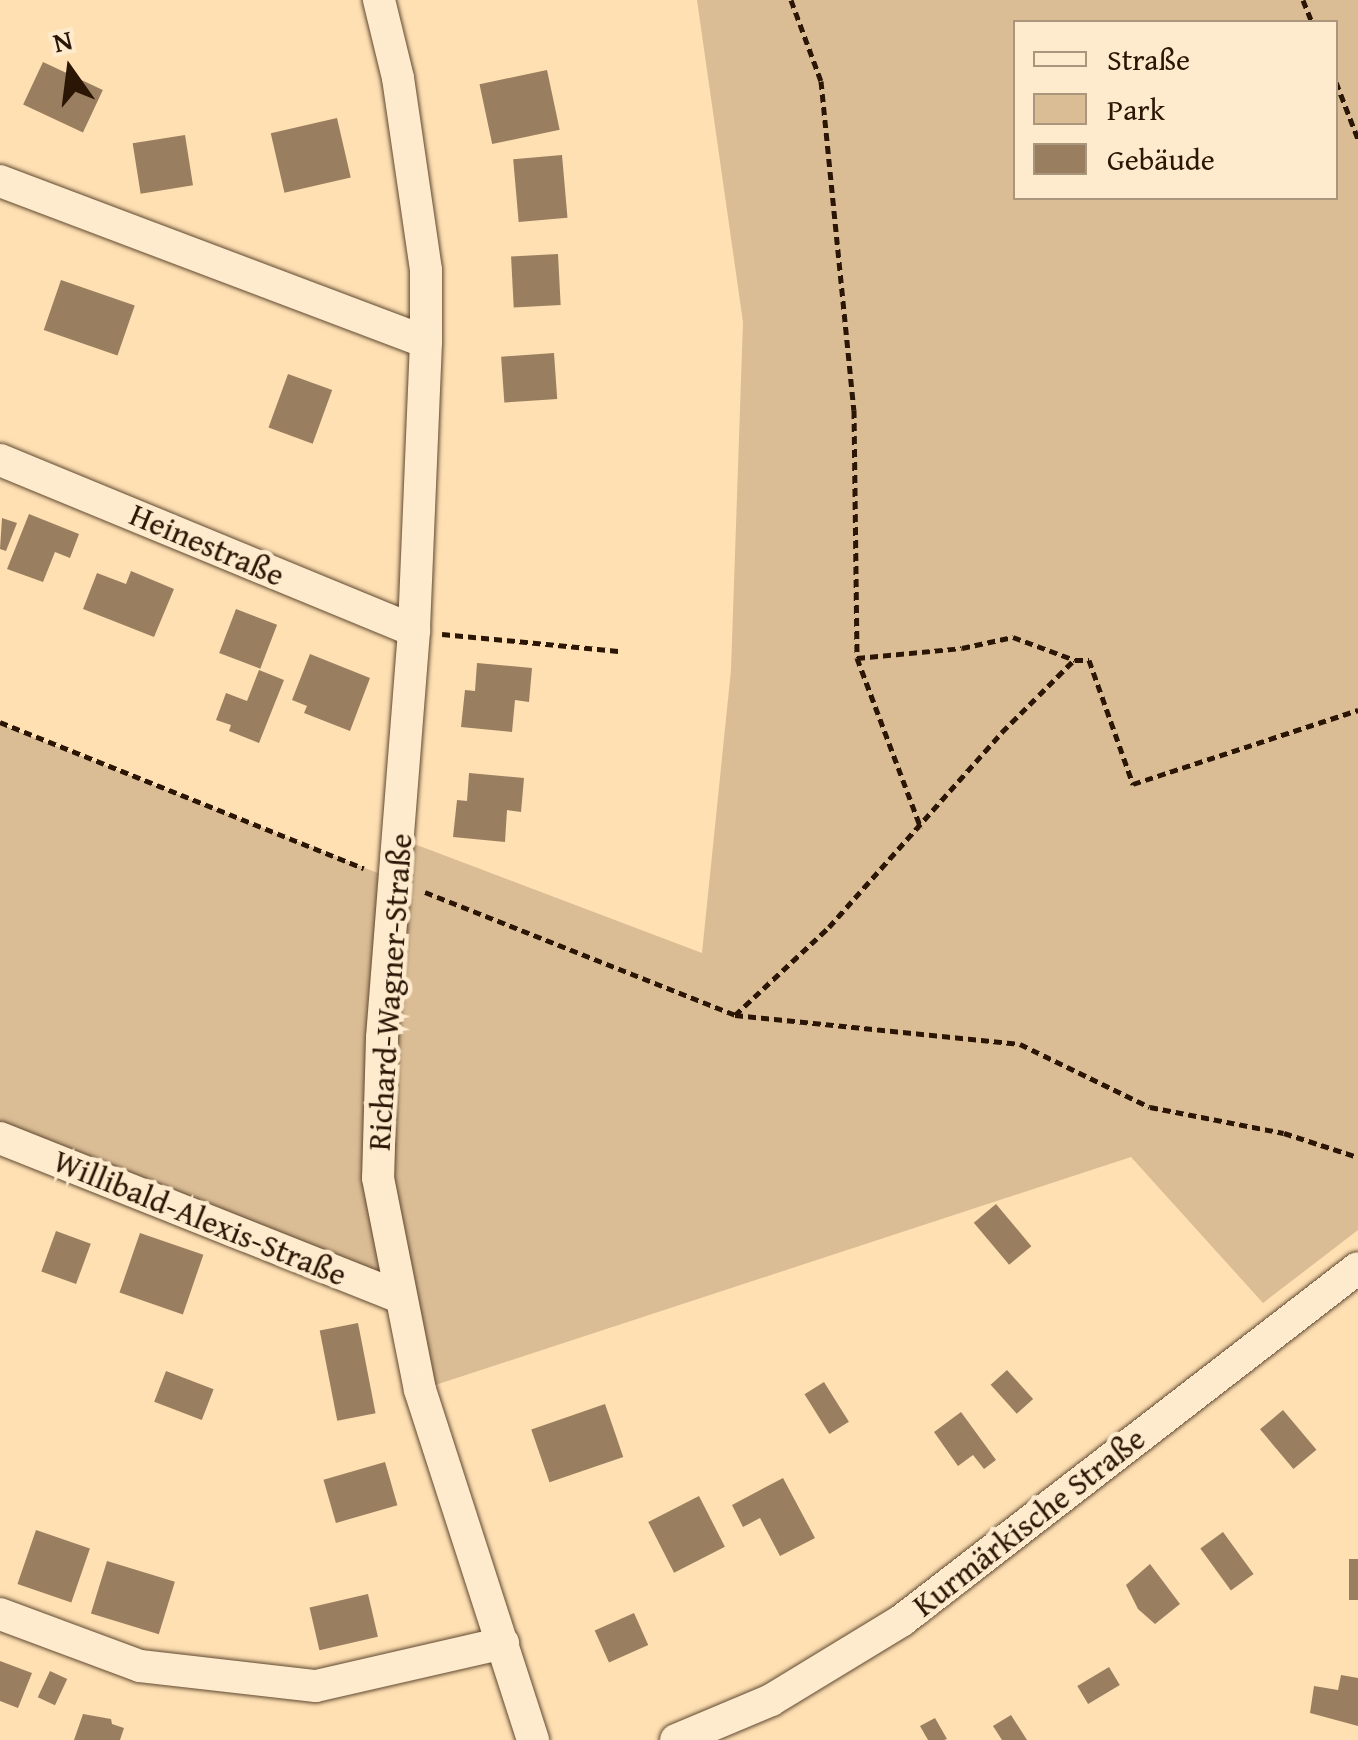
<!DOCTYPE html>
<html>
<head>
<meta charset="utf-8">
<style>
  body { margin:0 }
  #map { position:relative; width:1358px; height:1740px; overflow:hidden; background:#fee0b3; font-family:"Gentium Book Plus",serif }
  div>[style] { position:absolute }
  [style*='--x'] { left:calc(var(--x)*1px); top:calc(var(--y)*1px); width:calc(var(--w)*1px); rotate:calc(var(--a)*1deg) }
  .green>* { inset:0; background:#dabd95 }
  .building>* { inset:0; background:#997f5f; transform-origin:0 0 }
  .path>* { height:5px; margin-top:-2.5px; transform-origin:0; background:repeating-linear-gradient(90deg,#2b1504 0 8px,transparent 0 13px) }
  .roads { filter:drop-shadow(0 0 2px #604830) drop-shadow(0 0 2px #604830) }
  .minor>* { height:32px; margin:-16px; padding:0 16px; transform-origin:16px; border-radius:16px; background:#feebce }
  span { translate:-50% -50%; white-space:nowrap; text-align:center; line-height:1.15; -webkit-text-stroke:9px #feebce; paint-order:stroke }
  .street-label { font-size:32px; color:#2b1504 }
  .legend { position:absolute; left:1013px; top:20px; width:325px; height:180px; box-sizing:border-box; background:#feebce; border:2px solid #aa957d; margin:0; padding:12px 18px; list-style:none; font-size:30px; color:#2b1504 }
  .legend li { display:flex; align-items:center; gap:20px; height:50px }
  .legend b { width:50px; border:2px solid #aa957d }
  .north { position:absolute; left:20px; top:20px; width:100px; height:100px; -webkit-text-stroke:8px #feebce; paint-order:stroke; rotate:346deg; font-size:28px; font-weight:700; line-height:40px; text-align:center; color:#2b1504 }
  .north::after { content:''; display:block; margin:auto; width:35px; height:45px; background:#2b1504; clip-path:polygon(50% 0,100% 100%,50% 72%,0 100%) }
</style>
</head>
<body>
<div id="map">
  <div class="green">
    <div style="clip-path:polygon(evenodd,697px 0,1358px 0,1358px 1230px,1263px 1303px,1131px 1157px,420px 1390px,399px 1298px,0 1124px,0 724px,393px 879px,401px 839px,702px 953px,731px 670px,743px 322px,697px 0,1016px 22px,1336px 22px,1336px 198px,1016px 198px,1016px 22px)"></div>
  </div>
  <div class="building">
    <div style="left:43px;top:62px;width:66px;height:47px;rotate:25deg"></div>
    <div style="left:547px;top:70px;width:61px;height:69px;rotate:78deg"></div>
    <div style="left:337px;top:118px;width:61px;height:68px;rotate:77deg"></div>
    <div style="left:185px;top:135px;width:51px;height:53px;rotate:81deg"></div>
    <div style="left:562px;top:155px;width:63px;height:49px;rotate:85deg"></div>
    <div style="left:558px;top:254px;width:51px;height:47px;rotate:87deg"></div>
    <div style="left:61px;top:280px;width:78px;height:53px;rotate:19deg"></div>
    <div style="left:554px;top:353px;width:46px;height:53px;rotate:86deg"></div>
    <div style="left:288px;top:374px;width:47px;height:57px;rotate:20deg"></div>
    <div style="clip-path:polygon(29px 514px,79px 534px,70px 558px,55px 552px,43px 582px,7px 569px)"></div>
    <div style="clip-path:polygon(2px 518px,17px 523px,6px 551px,0 549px)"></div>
    <div style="clip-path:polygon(131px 571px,174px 589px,154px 637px,83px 609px,97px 573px,126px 584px)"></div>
    <div style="left:236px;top:609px;width:44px;height:47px;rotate:21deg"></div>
    <div style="clip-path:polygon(310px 654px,370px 678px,350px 731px,304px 713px,307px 706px,292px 700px)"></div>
    <div style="clip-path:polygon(477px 663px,532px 668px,529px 702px,515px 700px,512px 732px,461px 727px,465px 690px,475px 691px)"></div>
    <div style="clip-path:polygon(259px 670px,284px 680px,259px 743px,229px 731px,231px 725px,216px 720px,226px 693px,247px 701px)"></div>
    <div style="clip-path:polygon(469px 773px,524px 778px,521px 812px,507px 810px,505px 842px,453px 837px,457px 800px,467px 801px)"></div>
    <div style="left:996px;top:1204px;width:55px;height:29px;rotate:50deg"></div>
    <div style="left:56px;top:1231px;width:37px;height:43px;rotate:20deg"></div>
    <div style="left:140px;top:1233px;width:67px;height:63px;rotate:19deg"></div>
    <div style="left:358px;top:1323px;width:92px;height:39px;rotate:79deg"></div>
    <div style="left:1007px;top:1370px;width:39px;height:22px;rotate:48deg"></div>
    <div style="left:166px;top:1371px;width:51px;height:33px;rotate:21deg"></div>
    <div style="left:824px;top:1382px;width:47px;height:23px;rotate:58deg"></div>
    <div style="left:605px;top:1404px;width:56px;height:78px;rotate:71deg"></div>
    <div style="left:1283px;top:1410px;width:52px;height:30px;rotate:50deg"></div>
    <div style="clip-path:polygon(961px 1412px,996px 1460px,984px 1469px,973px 1455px,958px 1466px,934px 1432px)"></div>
    <div style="left:385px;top:1462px;width:45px;height:64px;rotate:74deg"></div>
    <div style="clip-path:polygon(783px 1478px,815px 1538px,780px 1556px,760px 1518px,743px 1527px,732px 1505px)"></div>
    <div style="left:699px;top:1496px;width:57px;height:57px;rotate:63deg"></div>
    <div style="left:36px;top:1530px;width:57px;height:57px;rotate:19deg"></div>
    <div style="left:1223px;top:1532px;width:52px;height:28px;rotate:54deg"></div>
    <div style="left:1349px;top:1559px;width:9px;height:41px"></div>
    <div style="left:107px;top:1561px;width:71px;height:55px;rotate:17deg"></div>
    <div style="clip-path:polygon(1150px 1564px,1180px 1604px,1155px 1624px,1138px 1609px,1126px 1585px)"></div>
    <div style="left:368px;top:1594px;width:44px;height:60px;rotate:77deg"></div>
    <div style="left:634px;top:1613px;width:35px;height:43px;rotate:66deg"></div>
    <div style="clip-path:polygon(0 1661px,32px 1673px,18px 1708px,0 1701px)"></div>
    <div style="left:1109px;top:1667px;width:21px;height:37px;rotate:59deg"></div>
    <div style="left:50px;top:1671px;width:19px;height:29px;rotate:25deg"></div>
    <div style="clip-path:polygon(1341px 1675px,1358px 1678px,1358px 1726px,1310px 1713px,1314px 1686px,1338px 1690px)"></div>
    <div style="clip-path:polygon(83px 1714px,111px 1719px,112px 1724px,124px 1728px,120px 1740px,74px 1740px)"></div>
    <div style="clip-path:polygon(1011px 1715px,1027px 1740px,1002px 1740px,993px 1726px)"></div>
    <div style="clip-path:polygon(935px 1718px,947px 1739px,944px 1740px,928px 1740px,920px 1726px)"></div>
  </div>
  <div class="path">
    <div style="--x:791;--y:0;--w:86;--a:69.7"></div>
    <div style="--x:821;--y:81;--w:331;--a:84.3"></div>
    <div style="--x:854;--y:410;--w:248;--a:89.3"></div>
    <div style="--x:857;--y:658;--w:182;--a:69.4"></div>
    <div style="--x:1303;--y:0;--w:24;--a:68"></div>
    <div style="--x:1336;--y:82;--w:61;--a:68.9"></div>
    <div style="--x:442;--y:634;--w:177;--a:5.5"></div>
    <div style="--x:857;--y:658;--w:105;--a:-5.4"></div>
    <div style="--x:962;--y:648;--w:52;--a:-12.2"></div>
    <div style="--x:1013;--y:637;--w:66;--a:20.4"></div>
    <div style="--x:1075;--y:660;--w:14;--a:0"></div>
    <div style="--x:1089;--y:660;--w:132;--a:70.5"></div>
    <div style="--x:1133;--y:784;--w:237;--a:-18.2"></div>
    <div style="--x:0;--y:722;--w:392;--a:21.9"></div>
    <div style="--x:425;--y:892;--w:334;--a:21.6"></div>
    <div style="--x:735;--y:1015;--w:286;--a:5.8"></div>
    <div style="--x:1020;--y:1044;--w:144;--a:25.9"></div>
    <div style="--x:1150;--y:1107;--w:136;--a:11"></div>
    <div style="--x:1284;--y:1133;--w:78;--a:18"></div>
    <div style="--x:735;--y:1015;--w:129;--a:-43.1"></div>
    <div style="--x:829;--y:927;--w:261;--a:-48.4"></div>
    <div style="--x:1002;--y:732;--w:102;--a:-45"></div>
  </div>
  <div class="roads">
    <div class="minor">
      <div style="--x:379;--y:0;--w:80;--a:76.3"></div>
      <div style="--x:398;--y:78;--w:194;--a:81.7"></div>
      <div style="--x:426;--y:270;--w:72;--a:90"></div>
      <div style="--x:426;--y:342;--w:289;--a:92.4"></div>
      <div style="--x:414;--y:631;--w:408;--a:94.5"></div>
      <div style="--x:382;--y:1038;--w:140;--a:91.6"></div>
      <div style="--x:378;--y:1178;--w:216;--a:78.8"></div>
      <div style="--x:420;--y:1390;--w:368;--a:72.1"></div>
      <div style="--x:0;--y:181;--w:455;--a:20.7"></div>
      <div style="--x:0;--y:460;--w:448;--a:22.4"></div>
      <div style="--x:0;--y:1138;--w:430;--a:21.7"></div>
      <div style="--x:0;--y:1614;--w:149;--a:20.4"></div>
      <div style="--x:140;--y:1666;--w:177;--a:6.5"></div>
      <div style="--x:316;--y:1686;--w:192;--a:-12.9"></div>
      <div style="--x:676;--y:1740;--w:103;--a:-22.8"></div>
      <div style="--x:771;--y:1700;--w:152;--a:-31.3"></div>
      <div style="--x:901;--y:1621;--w:577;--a:-37.68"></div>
    </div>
  </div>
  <div class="street-label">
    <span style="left:207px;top:545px;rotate:23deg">Heinestraße</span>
    <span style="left:390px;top:992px;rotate:-86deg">Richard-Wagner-Straße</span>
    <span style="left:200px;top:1218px;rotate:22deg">Willibald-Alexis-Straße</span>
    <span style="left:1029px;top:1522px;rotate:-38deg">Kurmärkische Straße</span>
  </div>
  <ul class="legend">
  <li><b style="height:12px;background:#feebce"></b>Straße</li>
  <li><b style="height:28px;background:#dabd95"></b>Park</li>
  <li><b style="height:28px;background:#997f5f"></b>Gebäude</li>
  </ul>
  <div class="north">N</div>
</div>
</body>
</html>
